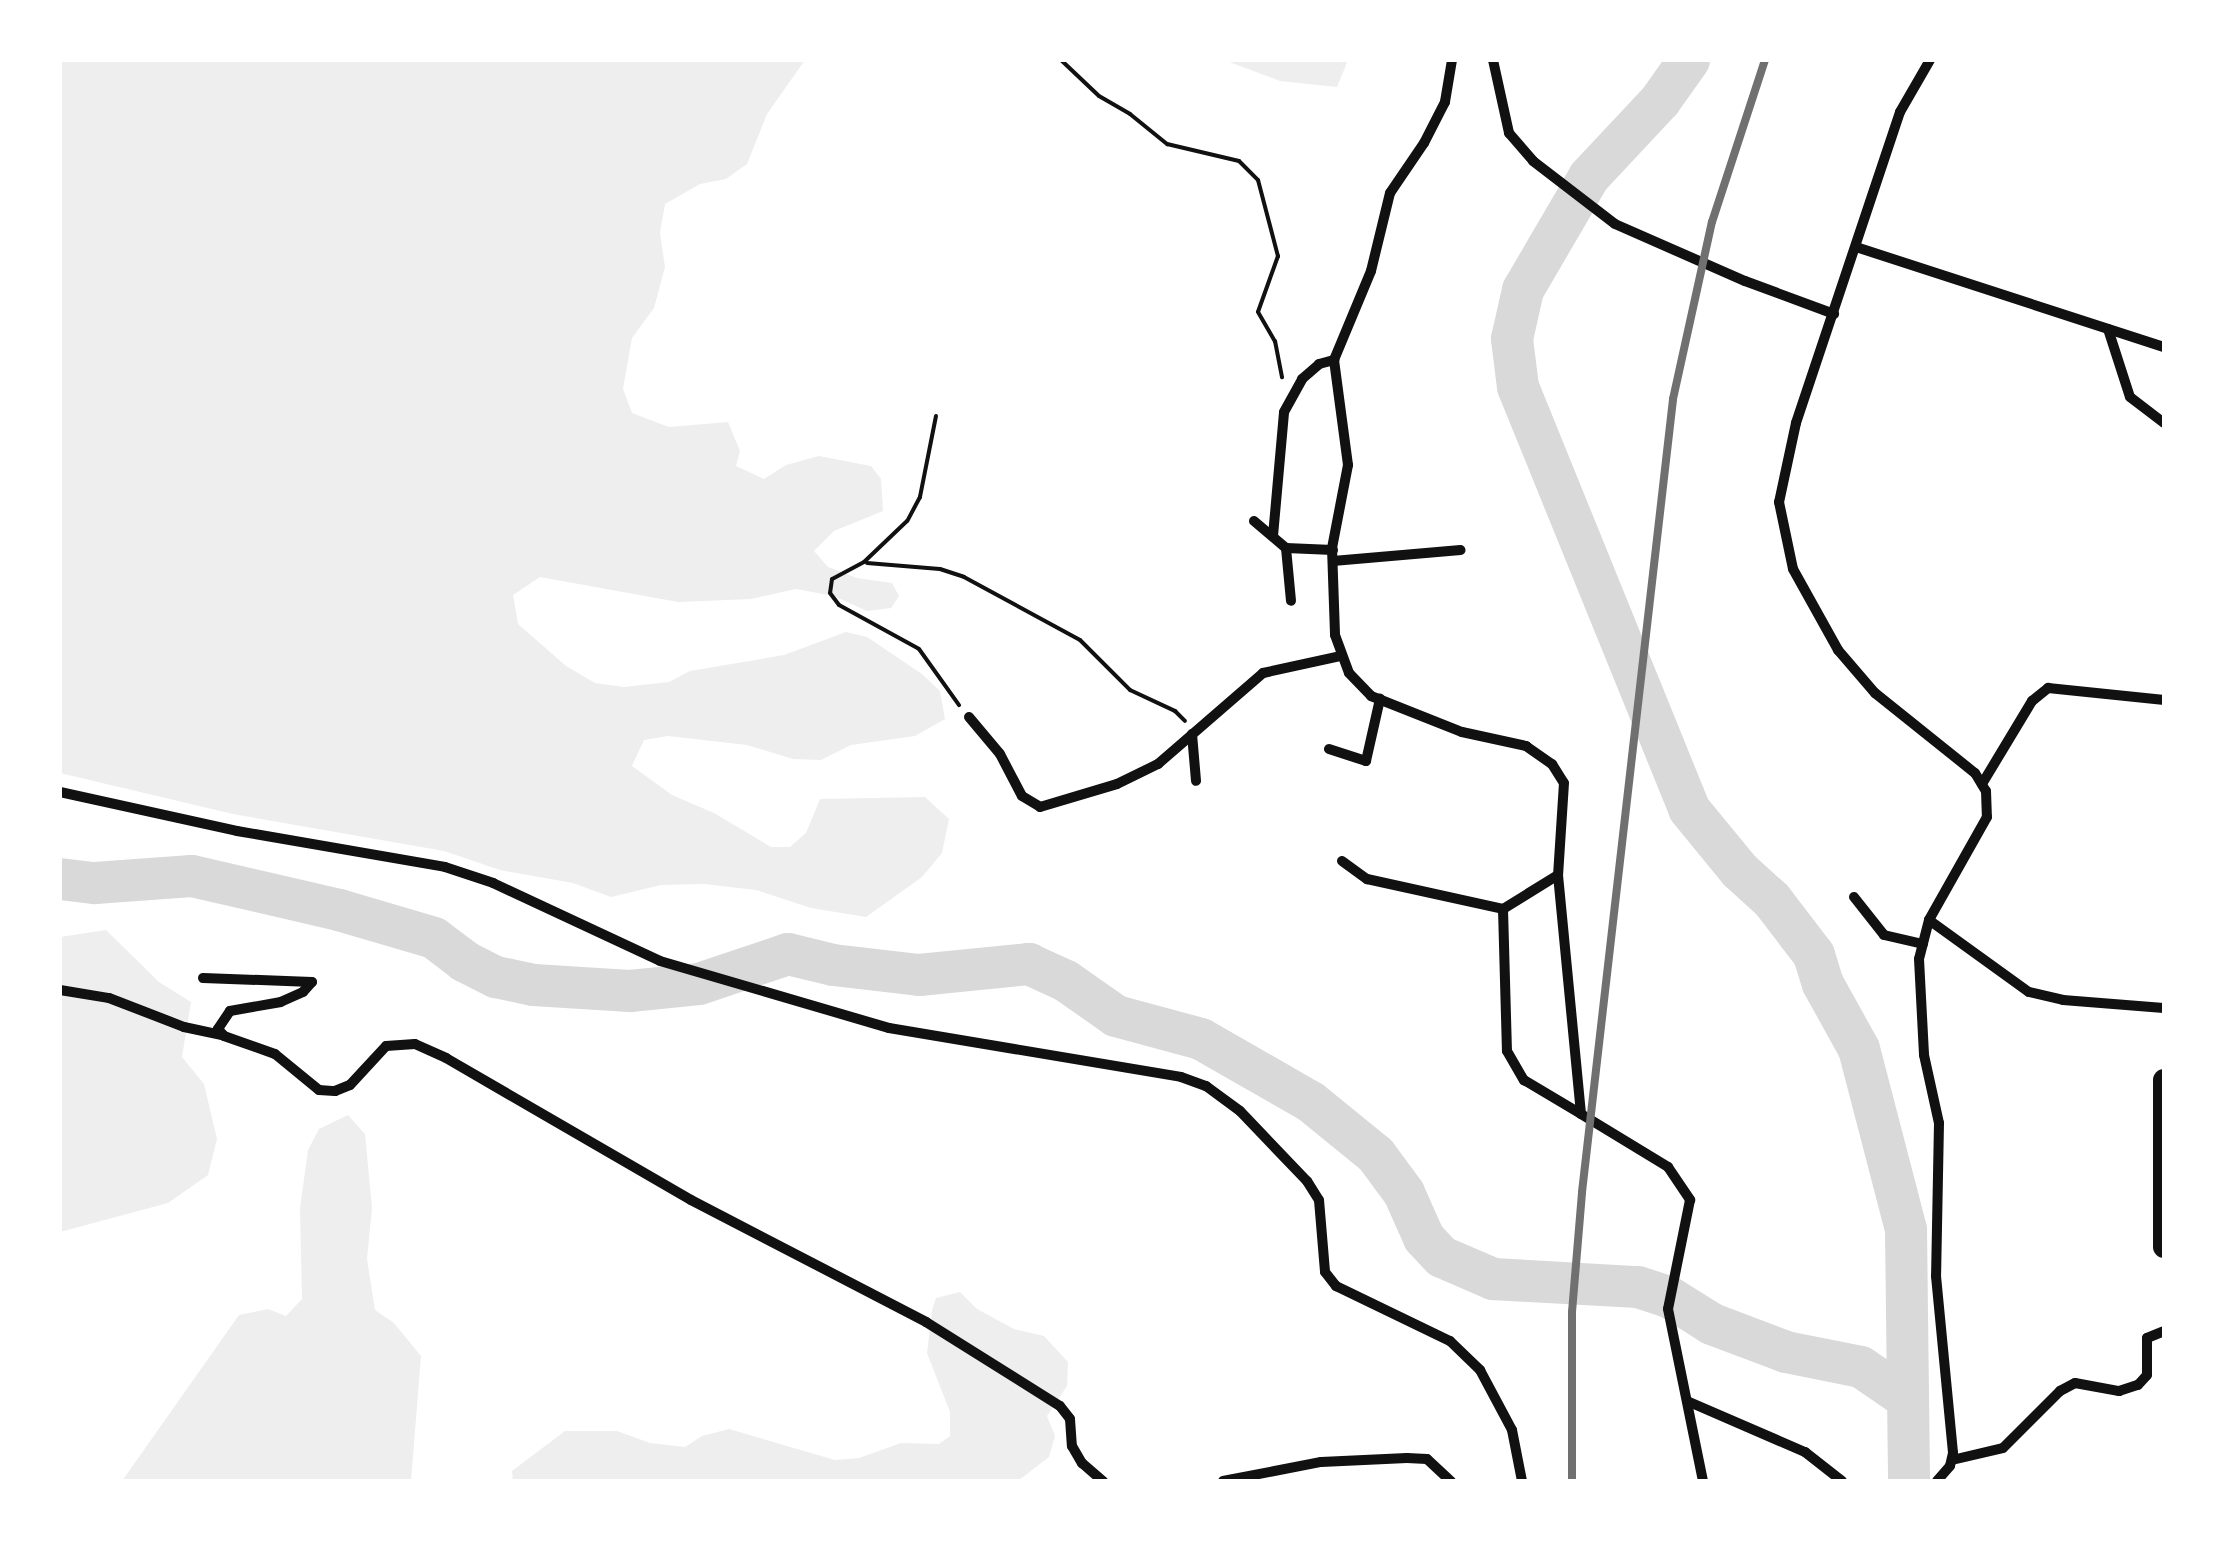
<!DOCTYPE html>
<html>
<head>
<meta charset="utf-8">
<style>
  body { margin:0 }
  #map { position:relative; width:2224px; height:1541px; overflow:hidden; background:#fff; font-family:Spectral,serif }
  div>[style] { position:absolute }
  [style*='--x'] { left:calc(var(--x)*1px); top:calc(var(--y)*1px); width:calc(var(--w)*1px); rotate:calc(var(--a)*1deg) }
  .green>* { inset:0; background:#eee }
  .river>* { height:42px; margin:-21px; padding:0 21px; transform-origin:21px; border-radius:21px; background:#d9d9d9 }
  .path>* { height:4px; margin:-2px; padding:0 2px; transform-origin:2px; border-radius:2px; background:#111 }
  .minor>* { height:10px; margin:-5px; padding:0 5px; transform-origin:5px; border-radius:5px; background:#111 }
  .trunk>* { height:22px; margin:-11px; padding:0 11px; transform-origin:11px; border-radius:11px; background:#111 }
  .rail>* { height:8px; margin:-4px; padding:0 4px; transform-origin:4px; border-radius:4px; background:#707070 }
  span { translate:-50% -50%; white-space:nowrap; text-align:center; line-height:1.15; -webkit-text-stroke:10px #fff; paint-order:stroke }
  .frame { position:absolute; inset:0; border:62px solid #fff; pointer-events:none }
</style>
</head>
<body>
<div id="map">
  <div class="green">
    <div style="clip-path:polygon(60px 60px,805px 60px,767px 114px,747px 164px,726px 179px,700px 184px,665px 204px,660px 233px,665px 267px,654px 308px,632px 338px,623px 389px,632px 413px,669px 427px,728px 422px,740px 451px,736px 466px,764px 479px,786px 465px,819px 456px,871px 466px,881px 479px,883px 511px,834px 531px,814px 551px,828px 567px,857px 578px,892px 583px,899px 596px,891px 608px,867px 611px,834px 596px,796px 589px,751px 599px,678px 602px,540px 577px,513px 595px,518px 624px,566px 666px,595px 683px,624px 687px,669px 682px,690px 671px,784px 655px,846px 632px,867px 637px,922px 674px,940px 691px,945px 719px,915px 736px,851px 745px,821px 760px,793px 759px,747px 745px,668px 736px,644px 740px,632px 766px,672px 795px,714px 813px,771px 847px,790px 847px,806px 833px,820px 799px,925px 797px,949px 819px,942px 853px,922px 877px,866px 917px,811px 908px,756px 890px,704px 884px,661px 885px,611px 897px,573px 883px,500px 870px,444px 851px,233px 814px,60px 773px)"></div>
    <div style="clip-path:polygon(1224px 60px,1348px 60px,1337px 87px,1280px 81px)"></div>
    <div style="clip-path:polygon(106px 930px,159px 982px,191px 1002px,182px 1057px,204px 1084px,217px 1139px,208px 1175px,168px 1203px,60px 1232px,60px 937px)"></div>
    <div style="clip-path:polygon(348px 1115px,365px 1134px,372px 1208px,367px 1259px,375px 1310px,394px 1323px,421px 1356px,411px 1481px,122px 1481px,239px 1315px,268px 1309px,286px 1316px,302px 1299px,300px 1208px,308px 1150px,319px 1129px)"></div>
    <div style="clip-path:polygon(960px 1292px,977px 1309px,1014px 1329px,1044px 1336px,1068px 1362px,1067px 1386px,1047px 1416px,1055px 1436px,1049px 1457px,1019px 1480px,513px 1481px,512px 1471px,565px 1431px,617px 1431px,650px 1443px,685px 1447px,702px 1436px,729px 1429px,835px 1460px,859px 1458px,901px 1443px,939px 1444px,950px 1436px,950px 1412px,927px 1353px,932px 1310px,936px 1298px)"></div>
  </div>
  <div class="river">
    <div style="--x:1689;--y:60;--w:50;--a:125.3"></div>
    <div style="--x:1660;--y:101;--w:104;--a:133.1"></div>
    <div style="--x:1589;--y:177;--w:131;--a:120.3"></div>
    <div style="--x:1523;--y:290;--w:50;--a:102.7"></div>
    <div style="--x:1512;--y:339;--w:48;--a:82.9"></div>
    <div style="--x:1518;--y:387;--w:455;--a:67.9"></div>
    <div style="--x:1689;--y:809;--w:80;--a:50.6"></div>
    <div style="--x:1740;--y:871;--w:43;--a:42.2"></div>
    <div style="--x:1772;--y:900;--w:69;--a:52.6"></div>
    <div style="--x:1814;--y:955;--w:30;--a:73"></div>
    <div style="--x:1823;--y:984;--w:74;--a:61"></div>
    <div style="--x:1859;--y:1049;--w:187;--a:75.4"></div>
    <div style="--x:1906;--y:1230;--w:251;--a:89.3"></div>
    <div style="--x:60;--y:879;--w:35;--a:7"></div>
    <div style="--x:95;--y:883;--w:97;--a:-4.1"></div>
    <div style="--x:192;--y:876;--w:151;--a:13"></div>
    <div style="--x:339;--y:910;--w:99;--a:16.4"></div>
    <div style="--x:434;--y:938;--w:38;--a:37"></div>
    <div style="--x:464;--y:961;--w:36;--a:27"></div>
    <div style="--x:496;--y:977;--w:39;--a:12"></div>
    <div style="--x:534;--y:985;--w:96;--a:3.6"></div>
    <div style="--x:630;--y:991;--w:69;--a:-5.8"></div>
    <div style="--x:699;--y:984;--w:94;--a:-18.6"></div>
    <div style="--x:788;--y:954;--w:46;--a:13.7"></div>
    <div style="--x:833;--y:965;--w:87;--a:6.6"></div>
    <div style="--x:919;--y:975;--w:111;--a:-5.7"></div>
    <div style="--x:1029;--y:964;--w:41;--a:24.7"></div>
    <div style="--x:1066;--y:981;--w:61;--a:35"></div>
    <div style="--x:1116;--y:1016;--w:88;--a:15.1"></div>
    <div style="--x:1201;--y:1039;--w:127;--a:29.8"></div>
    <div style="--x:1311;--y:1102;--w:84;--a:39.2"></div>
    <div style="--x:1376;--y:1155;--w:47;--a:53.6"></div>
    <div style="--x:1404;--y:1193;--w:49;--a:66"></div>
    <div style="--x:1424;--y:1238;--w:26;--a:47"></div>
    <div style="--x:1442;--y:1257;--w:56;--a:23.3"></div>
    <div style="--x:1493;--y:1279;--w:145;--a:3.2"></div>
    <div style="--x:1638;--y:1287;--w:33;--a:18"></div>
    <div style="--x:1669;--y:1297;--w:51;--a:32.1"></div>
    <div style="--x:1712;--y:1324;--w:79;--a:20.7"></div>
    <div style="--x:1786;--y:1352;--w:76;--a:11.3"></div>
    <div style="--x:1861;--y:1367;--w:53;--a:34.3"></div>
  </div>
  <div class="path">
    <div style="--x:1061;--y:60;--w:52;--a:43.5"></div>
    <div style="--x:1099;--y:96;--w:36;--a:30"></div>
    <div style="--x:1130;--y:114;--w:48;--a:39"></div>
    <div style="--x:1167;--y:144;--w:74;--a:13.3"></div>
    <div style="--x:1239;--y:161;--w:27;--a:45"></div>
    <div style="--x:1258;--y:180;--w:79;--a:75.3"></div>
    <div style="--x:1278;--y:256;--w:59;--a:109.7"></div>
    <div style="--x:1258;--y:312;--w:34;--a:60"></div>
    <div style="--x:1275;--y:341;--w:37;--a:79"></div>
    <div style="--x:936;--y:416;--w:83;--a:101.2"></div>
    <div style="--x:920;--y:497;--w:27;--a:118"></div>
    <div style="--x:907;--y:521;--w:59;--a:136.4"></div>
    <div style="--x:864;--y:562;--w:36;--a:152"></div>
    <div style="--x:832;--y:579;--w:14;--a:98"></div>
    <div style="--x:830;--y:593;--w:15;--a:53"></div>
    <div style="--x:839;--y:605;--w:91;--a:28.8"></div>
    <div style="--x:919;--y:649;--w:69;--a:54.5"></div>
    <div style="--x:867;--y:563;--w:73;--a:4.7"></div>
    <div style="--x:940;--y:569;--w:25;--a:18"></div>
    <div style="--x:964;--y:577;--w:132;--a:28.5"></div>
    <div style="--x:1080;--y:640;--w:71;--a:45"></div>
    <div style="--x:1130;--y:690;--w:50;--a:25"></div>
    <div style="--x:1175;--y:711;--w:14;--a:45"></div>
  </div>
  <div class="minor">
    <div style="--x:1452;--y:60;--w:43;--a:99.5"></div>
    <div style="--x:1445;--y:102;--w:46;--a:117.1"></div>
    <div style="--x:1424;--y:143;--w:60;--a:124.2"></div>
    <div style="--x:1390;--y:193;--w:80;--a:103.7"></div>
    <div style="--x:1371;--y:271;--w:96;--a:112.6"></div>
    <div style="--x:1334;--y:360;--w:106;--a:82.4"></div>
    <div style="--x:1348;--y:465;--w:85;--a:100.9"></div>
    <div style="--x:1332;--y:548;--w:87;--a:88"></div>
    <div style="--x:1335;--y:635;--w:40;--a:69.8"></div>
    <div style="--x:1349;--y:673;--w:32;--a:46"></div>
    <div style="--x:1371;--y:696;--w:98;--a:21.6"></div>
    <div style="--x:1462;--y:732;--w:66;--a:12.3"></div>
    <div style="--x:1526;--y:746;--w:32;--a:35"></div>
    <div style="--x:1552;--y:764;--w:22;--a:58"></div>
    <div style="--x:1564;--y:783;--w:92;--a:93.7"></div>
    <div style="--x:1558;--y:875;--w:240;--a:84.5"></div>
    <div style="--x:1581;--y:1114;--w:102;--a:31.3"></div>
    <div style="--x:1668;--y:1167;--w:40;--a:56"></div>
    <div style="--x:1690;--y:1200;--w:111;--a:101.4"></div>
    <div style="--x:1668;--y:1309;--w:176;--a:78.5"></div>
    <div style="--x:1493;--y:60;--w:75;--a:77.6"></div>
    <div style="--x:1509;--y:133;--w:37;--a:49"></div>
    <div style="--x:1533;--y:161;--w:103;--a:37.5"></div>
    <div style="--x:1615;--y:224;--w:142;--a:23.7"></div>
    <div style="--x:1745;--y:281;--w:95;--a:20.3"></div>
    <div style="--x:1930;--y:60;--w:60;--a:120"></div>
    <div style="--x:1900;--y:112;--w:328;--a:108.5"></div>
    <div style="--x:1796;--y:423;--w:81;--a:102.1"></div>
    <div style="--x:1779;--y:502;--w:68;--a:78.2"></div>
    <div style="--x:1793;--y:569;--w:93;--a:60.9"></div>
    <div style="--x:1838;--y:650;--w:57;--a:49.3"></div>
    <div style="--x:1875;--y:693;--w:128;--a:38.7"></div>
    <div style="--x:1975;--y:773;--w:21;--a:59"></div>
    <div style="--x:1986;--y:791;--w:26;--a:88"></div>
    <div style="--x:1987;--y:817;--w:118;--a:119.4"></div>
    <div style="--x:1929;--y:920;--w:40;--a:104.4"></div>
    <div style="--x:1919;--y:959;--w:96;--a:87"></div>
    <div style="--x:1924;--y:1055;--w:70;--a:77.6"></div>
    <div style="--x:1939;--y:1123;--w:153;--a:91.1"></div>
    <div style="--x:1936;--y:1276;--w:178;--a:84.5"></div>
    <div style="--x:1953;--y:1453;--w:13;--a:103"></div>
    <div style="--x:1950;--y:1466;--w:20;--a:131"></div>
    <div style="--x:1856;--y:247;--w:324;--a:18"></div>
    <div style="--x:2108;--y:329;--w:71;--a:72.1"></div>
    <div style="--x:2130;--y:397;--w:43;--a:37.4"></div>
    <div style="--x:1254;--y:521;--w:42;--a:40.2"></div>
    <div style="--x:1286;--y:548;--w:47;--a:2.4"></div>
    <div style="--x:1273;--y:536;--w:124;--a:-84.9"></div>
    <div style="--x:1284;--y:412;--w:38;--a:-61"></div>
    <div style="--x:1302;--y:379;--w:23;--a:-41"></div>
    <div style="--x:1319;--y:364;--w:16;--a:-15"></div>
    <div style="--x:1286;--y:548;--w:53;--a:84.6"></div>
    <div style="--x:1333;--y:561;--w:128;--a:-4.9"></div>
    <div style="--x:969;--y:717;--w:48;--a:50"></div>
    <div style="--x:1000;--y:754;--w:47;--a:62.4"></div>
    <div style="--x:1022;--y:796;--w:21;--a:31"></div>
    <div style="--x:1040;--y:807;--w:80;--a:-16.6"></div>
    <div style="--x:1117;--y:784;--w:46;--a:-26"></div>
    <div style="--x:1158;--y:764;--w:139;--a:-40.9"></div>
    <div style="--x:1263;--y:673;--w:80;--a:-12.3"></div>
    <div style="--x:1192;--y:734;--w:47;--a:85.1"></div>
    <div style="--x:1329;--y:749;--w:39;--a:18"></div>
    <div style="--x:1366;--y:761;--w:64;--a:-77.3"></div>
    <div style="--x:1982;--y:784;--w:97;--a:-58.9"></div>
    <div style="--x:2032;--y:701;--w:21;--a:-39"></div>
    <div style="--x:2048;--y:688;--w:117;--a:5.9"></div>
    <div style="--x:60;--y:792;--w:181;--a:12.4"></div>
    <div style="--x:237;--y:831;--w:211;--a:9.8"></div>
    <div style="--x:445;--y:867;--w:51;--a:18.4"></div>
    <div style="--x:493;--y:883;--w:184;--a:25"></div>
    <div style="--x:660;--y:961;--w:239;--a:16.3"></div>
    <div style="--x:889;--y:1028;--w:296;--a:9.5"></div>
    <div style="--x:1181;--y:1077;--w:27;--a:20"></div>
    <div style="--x:1206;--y:1086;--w:42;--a:36.3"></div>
    <div style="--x:1240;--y:1111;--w:97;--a:46.3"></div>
    <div style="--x:1307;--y:1181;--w:22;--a:58"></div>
    <div style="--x:1319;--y:1200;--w:72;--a:85.2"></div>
    <div style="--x:1325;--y:1272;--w:18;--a:52"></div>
    <div style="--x:1336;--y:1286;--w:127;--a:25.8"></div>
    <div style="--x:1450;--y:1341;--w:42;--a:44"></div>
    <div style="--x:1480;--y:1370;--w:68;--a:61.9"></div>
    <div style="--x:1512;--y:1430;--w:52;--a:78.9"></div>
    <div style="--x:1342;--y:861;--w:31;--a:36"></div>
    <div style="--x:1367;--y:879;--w:139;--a:12.4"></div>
    <div style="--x:1558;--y:875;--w:65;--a:148.3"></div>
    <div style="--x:1503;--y:909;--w:142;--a:88.4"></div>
    <div style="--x:1507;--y:1051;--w:34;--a:60"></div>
    <div style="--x:1524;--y:1080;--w:66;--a:30.8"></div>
    <div style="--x:1854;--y:897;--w:48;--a:51.7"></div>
    <div style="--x:1884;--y:935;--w:40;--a:13"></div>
    <div style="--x:1929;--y:920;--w:123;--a:35.8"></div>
    <div style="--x:2029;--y:992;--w:35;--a:13"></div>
    <div style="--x:2063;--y:1000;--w:101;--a:4.5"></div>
    <div style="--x:203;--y:978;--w:109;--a:2.1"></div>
    <div style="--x:312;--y:982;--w:13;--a:132"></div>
    <div style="--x:303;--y:992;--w:24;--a:156"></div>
    <div style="--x:281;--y:1002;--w:52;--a:170"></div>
    <div style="--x:230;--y:1011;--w:22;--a:124"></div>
    <div style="--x:218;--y:1029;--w:9;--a:49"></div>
    <div style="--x:224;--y:1036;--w:54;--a:19.4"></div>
    <div style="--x:275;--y:1054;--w:57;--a:39.3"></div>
    <div style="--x:319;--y:1090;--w:16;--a:4"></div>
    <div style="--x:335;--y:1091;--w:16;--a:-22"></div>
    <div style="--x:350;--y:1085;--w:53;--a:-47.3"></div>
    <div style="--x:386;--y:1046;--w:29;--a:-4"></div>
    <div style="--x:415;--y:1044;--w:34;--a:24"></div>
    <div style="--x:446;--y:1058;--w:283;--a:30.1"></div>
    <div style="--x:691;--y:1200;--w:265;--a:27.4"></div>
    <div style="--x:926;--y:1322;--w:158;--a:32.1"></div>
    <div style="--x:1060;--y:1406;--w:16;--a:52"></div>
    <div style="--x:1070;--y:1419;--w:27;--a:86"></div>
    <div style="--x:1072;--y:1446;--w:20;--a:60"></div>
    <div style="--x:1082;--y:1463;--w:28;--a:41"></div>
    <div style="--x:60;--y:990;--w:50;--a:9.3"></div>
    <div style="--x:109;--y:998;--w:80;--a:21.1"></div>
    <div style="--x:184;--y:1027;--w:40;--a:12"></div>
    <div style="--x:1687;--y:1401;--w:129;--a:23.4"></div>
    <div style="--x:1805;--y:1452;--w:47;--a:38.1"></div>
    <div style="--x:1952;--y:1460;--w:52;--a:-13.2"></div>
    <div style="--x:2003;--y:1448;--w:81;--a:-45"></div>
    <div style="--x:2060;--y:1391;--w:17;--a:-28"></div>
    <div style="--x:2075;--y:1383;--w:45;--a:10.3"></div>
    <div style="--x:2119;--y:1391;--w:20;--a:-18"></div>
    <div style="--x:2138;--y:1385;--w:13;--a:-48"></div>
    <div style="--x:2147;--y:1375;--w:37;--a:-90"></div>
    <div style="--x:2147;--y:1338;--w:18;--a:-22"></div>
    <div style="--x:1223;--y:1481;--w:100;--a:-11"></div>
    <div style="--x:1321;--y:1462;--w:86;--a:-2.7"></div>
    <div style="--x:1407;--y:1458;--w:20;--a:3"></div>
    <div style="--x:1427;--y:1459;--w:33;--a:43"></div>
  </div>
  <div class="trunk">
    <div style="--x:2164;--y:1080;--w:167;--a:90"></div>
  </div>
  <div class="rail">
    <div style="--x:1572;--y:1481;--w:169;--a:-90"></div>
    <div style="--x:1572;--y:1312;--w:120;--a:-85.2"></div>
    <div style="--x:1582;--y:1192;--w:798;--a:-83.45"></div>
    <div style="--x:1673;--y:399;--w:181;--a:-77.6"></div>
    <div style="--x:1712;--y:222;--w:170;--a:-71.9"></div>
  </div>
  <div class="frame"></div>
</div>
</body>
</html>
